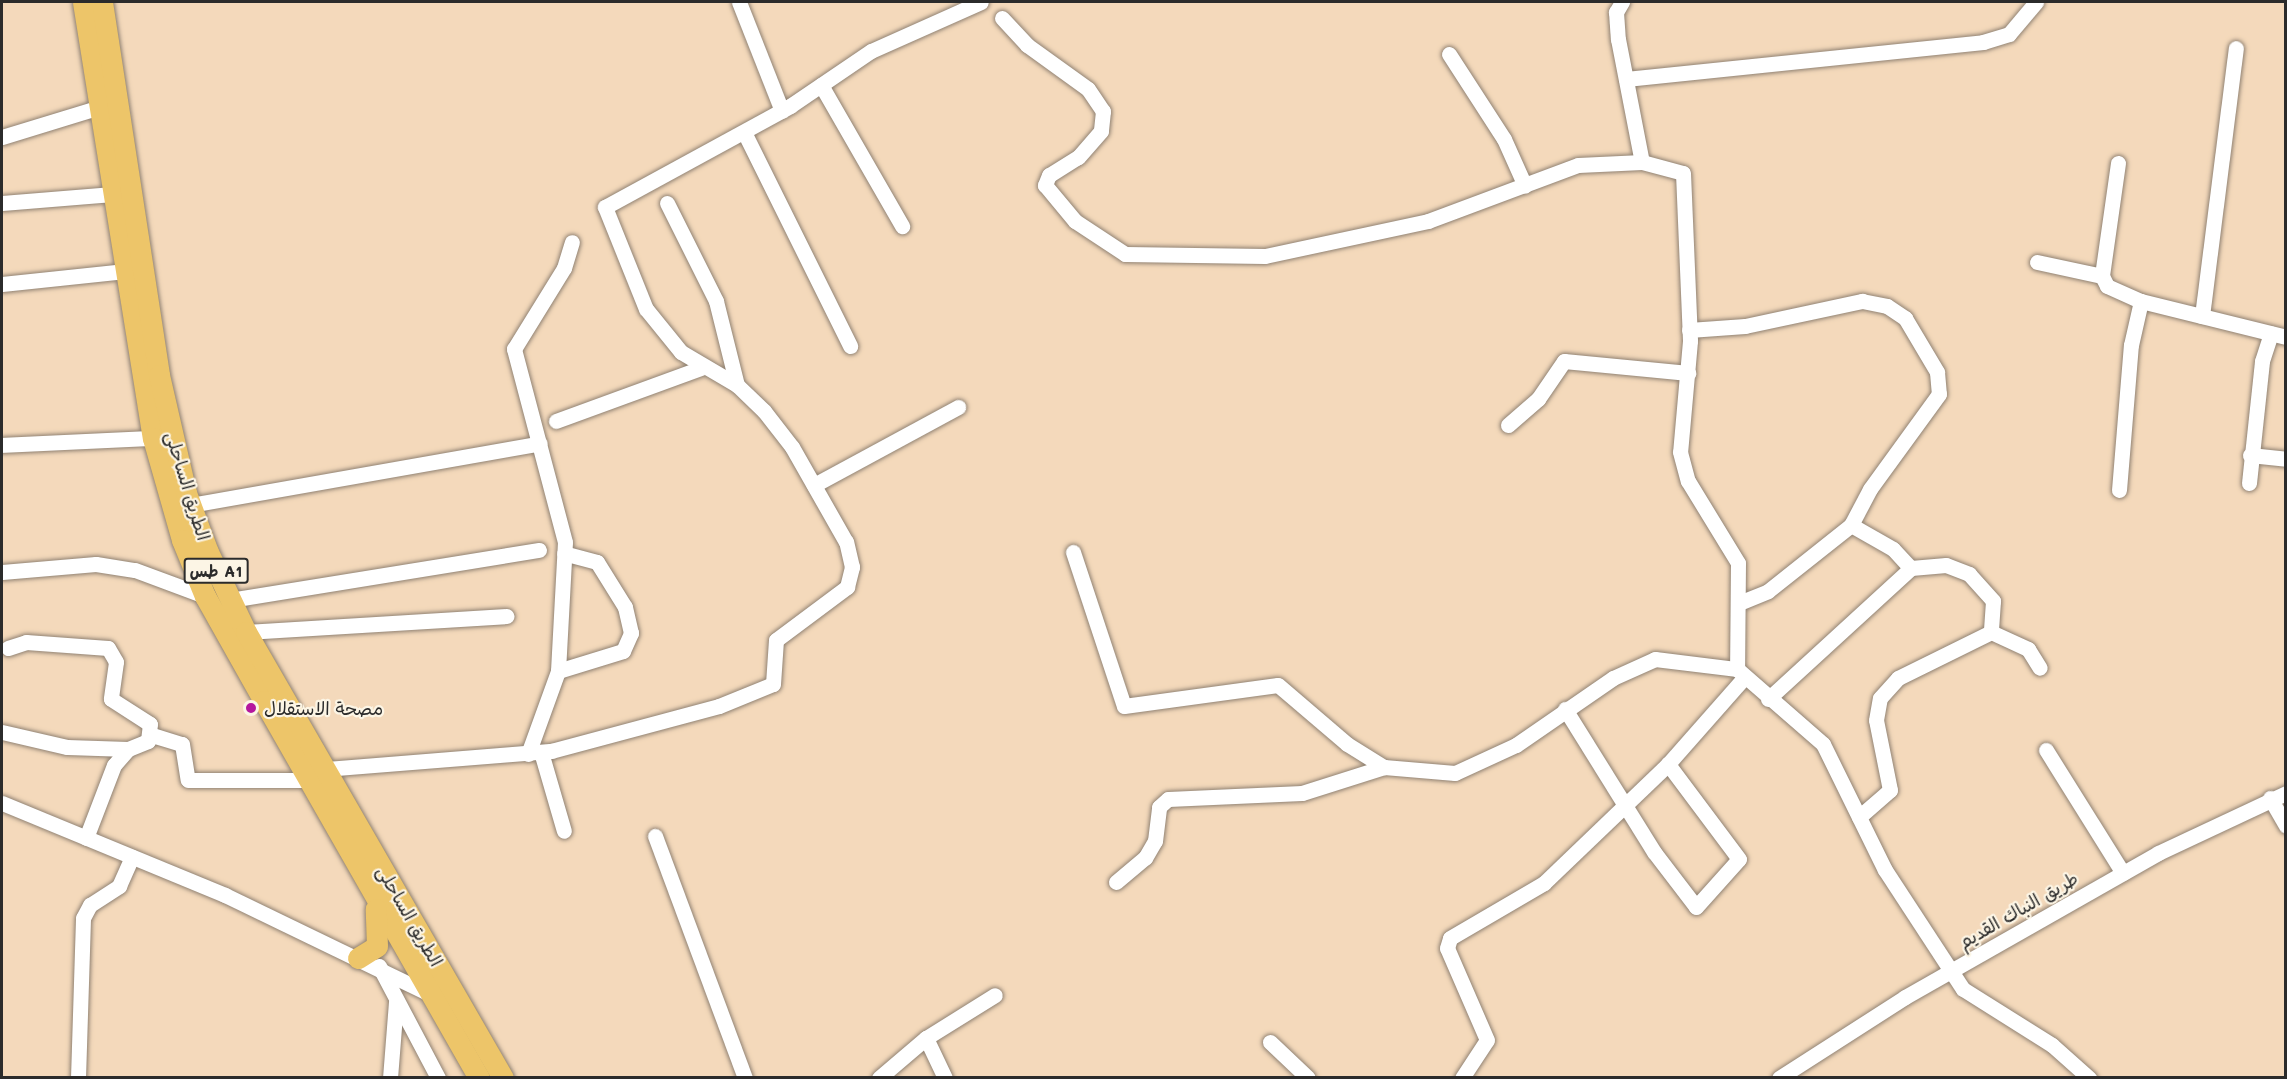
<!DOCTYPE html>
<html>
<head>
<meta charset="utf-8">
<style>
  body { margin:0 }
  #map { position:relative; width:2287px; height:1079px; overflow:hidden; background:#f4d9bb; font-family:Mali,"Playpen Sans Arabic",sans-serif }
  div>[style] { position:absolute }
  [style*='--x'] { left:calc(var(--x)*1px); top:calc(var(--y)*1px); width:calc(var(--w)*1px); rotate:calc(var(--a)*1deg) }
  .roads { filter:drop-shadow(0 0 2px #908273) drop-shadow(0 0 2px #908273) }
  .minor>* { height:15px; margin:-7.5px; padding:0 7.5px; transform-origin:7.5px; border-radius:7.5px; background:#fff }
  .highway>* { height:21px; margin:-10.5px; padding:0 10.5px; transform-origin:10.5px; border-radius:10.5px; background:#edc569 }
  .dots>* { width:16px; height:16px; translate:-50% -50%; box-sizing:border-box; border:3px solid #fcf5e5; border-radius:50% }
  span { translate:-50% -50%; white-space:nowrap; text-align:center; line-height:1.15; -webkit-text-stroke:4.5px #fcf5e5; paint-order:stroke }
  .shield-label span { padding:2px 4px; background:#fcf5e5; border:2px solid; border-radius:4px; -webkit-text-stroke-width:0 }
  .shield-label { font-size:16px; color:#2b2b2b; font-weight:700 }
  .street-label { font-size:18px; color:#2b2b2b }
  .poi-label { font-size:18px; color:#2b2b2b }
  .left { translate:0 -50%; text-align:left }
  .frame { position:absolute; inset:0; border:3px solid #2b2b2b; pointer-events:none }
</style>
</head>
<body>
<div id="map">
  <div class="roads">
    <div class="minor">
      <div style="--x:739;--y:2;--w:117;--a:68.5"></div>
      <div style="--x:1622;--y:2;--w:12;--a:121"></div>
      <div style="--x:1616;--y:12;--w:27;--a:86"></div>
      <div style="--x:1618;--y:39;--w:125;--a:79"></div>
      <div style="--x:1642;--y:162;--w:42;--a:15"></div>
      <div style="--x:1683;--y:173;--w:168;--a:87.6"></div>
      <div style="--x:1690;--y:341;--w:111;--a:95.1"></div>
      <div style="--x:1680;--y:452;--w:30;--a:75"></div>
      <div style="--x:1688;--y:481;--w:96;--a:58.6"></div>
      <div style="--x:1738;--y:563;--w:106;--a:90.5"></div>
      <div style="--x:1737;--y:669;--w:114;--a:41.1"></div>
      <div style="--x:1823;--y:744;--w:140;--a:63.8"></div>
      <div style="--x:1885;--y:870;--w:142;--a:56.8"></div>
      <div style="--x:1963;--y:989;--w:105;--a:32.2"></div>
      <div style="--x:2052;--y:1045;--w:50;--a:41.7"></div>
      <div style="--x:1002;--y:18;--w:37;--a:47"></div>
      <div style="--x:1027;--y:45;--w:75;--a:35.8"></div>
      <div style="--x:1088;--y:89;--w:27;--a:56"></div>
      <div style="--x:1103;--y:111;--w:20;--a:96"></div>
      <div style="--x:1101;--y:131;--w:35;--a:131"></div>
      <div style="--x:1078;--y:157;--w:34;--a:148"></div>
      <div style="--x:1049;--y:175;--w:11;--a:112"></div>
      <div style="--x:1045;--y:185;--w:47;--a:50.2"></div>
      <div style="--x:1075;--y:221;--w:60;--a:33.4"></div>
      <div style="--x:1125;--y:254;--w:140;--a:0.8"></div>
      <div style="--x:1265;--y:256;--w:167;--a:-12.1"></div>
      <div style="--x:1428;--y:221;--w:160;--a:-20.5"></div>
      <div style="--x:1578;--y:165;--w:64;--a:-2.7"></div>
      <div style="--x:1449;--y:54;--w:101;--a:57.1"></div>
      <div style="--x:1504;--y:139;--w:51;--a:65.9"></div>
      <div style="--x:1626;--y:79;--w:359;--a:-5.9"></div>
      <div style="--x:1983;--y:42;--w:27;--a:-17"></div>
      <div style="--x:2009;--y:34;--w:42;--a:-49.8"></div>
      <div style="--x:821;--y:85;--w:163;--a:60.1"></div>
      <div style="--x:744;--y:132;--w:239;--a:63.6"></div>
      <div style="--x:2;--y:137;--w:102;--a:-17"></div>
      <div style="--x:2118;--y:163;--w:114;--a:98.1"></div>
      <div style="--x:2102;--y:276;--w:11;--a:63"></div>
      <div style="--x:2107;--y:286;--w:37;--a:24"></div>
      <div style="--x:2141;--y:301;--w:149;--a:13.9"></div>
      <div style="--x:2;--y:203;--w:111;--a:-4.6"></div>
      <div style="--x:667;--y:203;--w:110;--a:63.4"></div>
      <div style="--x:716;--y:301;--w:87;--a:76"></div>
      <div style="--x:2037;--y:262;--w:66;--a:12.2"></div>
      <div style="--x:2;--y:284;--w:124;--a:-6"></div>
      <div style="--x:2202;--y:316;--w:270;--a:-82.8"></div>
      <div style="--x:1689;--y:330;--w:56;--a:-4.1"></div>
      <div style="--x:1745;--y:326;--w:120;--a:-12.1"></div>
      <div style="--x:1862;--y:301;--w:25;--a:11"></div>
      <div style="--x:1887;--y:306;--w:22;--a:34"></div>
      <div style="--x:1905;--y:318;--w:63;--a:59.3"></div>
      <div style="--x:1937;--y:372;--w:22;--a:85"></div>
      <div style="--x:1939;--y:394;--w:117;--a:126"></div>
      <div style="--x:1870;--y:489;--w:41;--a:117.8"></div>
      <div style="--x:556;--y:421;--w:154;--a:-20.1"></div>
      <div style="--x:1508;--y:425;--w:40;--a:-41"></div>
      <div style="--x:1538;--y:399;--w:46;--a:-55.6"></div>
      <div style="--x:1564;--y:361;--w:125;--a:5.5"></div>
      <div style="--x:2;--y:445;--w:151;--a:-2.7"></div>
      <div style="--x:2250;--y:455;--w:36;--a:6"></div>
      <div style="--x:2249;--y:483;--w:123;--a:-83.9"></div>
      <div style="--x:2262;--y:361;--w:29;--a:-72"></div>
      <div style="--x:814;--y:485;--w:164;--a:-28.4"></div>
      <div style="--x:2119;--y:490;--w:145;--a:-85.3"></div>
      <div style="--x:2131;--y:345;--w:45;--a:-77.2"></div>
      <div style="--x:190;--y:505;--w:355;--a:-10"></div>
      <div style="--x:1073;--y:552;--w:162;--a:71.7"></div>
      <div style="--x:1124;--y:706;--w:155;--a:-7.8"></div>
      <div style="--x:1278;--y:685;--w:91;--a:40.5"></div>
      <div style="--x:1347;--y:744;--w:44;--a:31.9"></div>
      <div style="--x:1384;--y:767;--w:71;--a:4.8"></div>
      <div style="--x:1455;--y:773;--w:67;--a:-24.7"></div>
      <div style="--x:1516;--y:745;--w:118;--a:-34.6"></div>
      <div style="--x:1613;--y:678;--w:46;--a:-24.3"></div>
      <div style="--x:1655;--y:659;--w:83;--a:7"></div>
      <div style="--x:2;--y:572;--w:94;--a:-4.9"></div>
      <div style="--x:96;--y:564;--w:39;--a:9"></div>
      <div style="--x:135;--y:570;--w:75;--a:20.4"></div>
      <div style="--x:230;--y:600;--w:313;--a:-9.2"></div>
      <div style="--x:1739;--y:603;--w:31;--a:-22"></div>
      <div style="--x:1768;--y:591;--w:106;--a:-38.5"></div>
      <div style="--x:1851;--y:525;--w:48;--a:29.7"></div>
      <div style="--x:1893;--y:549;--w:26;--a:47"></div>
      <div style="--x:246;--y:632;--w:261;--a:-3.5"></div>
      <div style="--x:8;--y:648;--w:19;--a:-18"></div>
      <div style="--x:26;--y:642;--w:82;--a:4.2"></div>
      <div style="--x:108;--y:648;--w:16;--a:60"></div>
      <div style="--x:116;--y:662;--w:37;--a:98"></div>
      <div style="--x:111;--y:699;--w:46;--a:32.7"></div>
      <div style="--x:150;--y:724;--w:17;--a:97"></div>
      <div style="--x:148;--y:741;--w:22;--a:158"></div>
      <div style="--x:128;--y:749;--w:21;--a:131"></div>
      <div style="--x:114;--y:765;--w:78;--a:111"></div>
      <div style="--x:558;--y:671;--w:68;--a:-17.1"></div>
      <div style="--x:623;--y:651;--w:20;--a:-66"></div>
      <div style="--x:631;--y:633;--w:27;--a:-103"></div>
      <div style="--x:625;--y:607;--w:53;--a:-121.9"></div>
      <div style="--x:597;--y:562;--w:34;--a:-165"></div>
      <div style="--x:1768;--y:699;--w:194;--a:-42.5"></div>
      <div style="--x:1911;--y:568;--w:35;--a:-5"></div>
      <div style="--x:1946;--y:565;--w:25;--a:21"></div>
      <div style="--x:1969;--y:574;--w:36;--a:48"></div>
      <div style="--x:1993;--y:601;--w:31;--a:94"></div>
      <div style="--x:1565;--y:709;--w:168;--a:58.1"></div>
      <div style="--x:1654;--y:852;--w:69;--a:52.6"></div>
      <div style="--x:1696;--y:907;--w:64;--a:-48.1"></div>
      <div style="--x:1739;--y:859;--w:119;--a:-126.8"></div>
      <div style="--x:2;--y:732;--w:67;--a:13"></div>
      <div style="--x:67;--y:747;--w:61;--a:1.9"></div>
      <div style="--x:152;--y:735;--w:31;--a:17"></div>
      <div style="--x:182;--y:744;--w:36;--a:81"></div>
      <div style="--x:188;--y:780;--w:122;--a:0"></div>
      <div style="--x:2046;--y:750;--w:145;--a:58"></div>
      <div style="--x:541;--y:752;--w:82;--a:73.8"></div>
      <div style="--x:528;--y:754;--w:88;--a:-70.1"></div>
      <div style="--x:558;--y:671;--w:129;--a:-86.9"></div>
      <div style="--x:565;--y:542;--w:200;--a:-104.8"></div>
      <div style="--x:514;--y:349;--w:95;--a:-58.3"></div>
      <div style="--x:564;--y:268;--w:27;--a:-73"></div>
      <div style="--x:325;--y:769;--w:227;--a:-4.6"></div>
      <div style="--x:551;--y:751;--w:174;--a:-15"></div>
      <div style="--x:719;--y:706;--w:58;--a:-22.2"></div>
      <div style="--x:773;--y:684;--w:44;--a:-86.1"></div>
      <div style="--x:776;--y:640;--w:89;--a:-36.7"></div>
      <div style="--x:847;--y:587;--w:21;--a:-76"></div>
      <div style="--x:852;--y:567;--w:26;--a:-103"></div>
      <div style="--x:846;--y:542;--w:109;--a:-119.6"></div>
      <div style="--x:792;--y:447;--w:46;--a:-127.9"></div>
      <div style="--x:764;--y:411;--w:37;--a:-136"></div>
      <div style="--x:737;--y:385;--w:65;--a:-149.5"></div>
      <div style="--x:681;--y:352;--w:55;--a:-129.1"></div>
      <div style="--x:646;--y:309;--w:110;--a:-111.9"></div>
      <div style="--x:605;--y:207;--w:211;--a:-28.6"></div>
      <div style="--x:790;--y:106;--w:98;--a:-34.2"></div>
      <div style="--x:871;--y:51;--w:120;--a:-24"></div>
      <div style="--x:2270;--y:798;--w:32;--a:60"></div>
      <div style="--x:2;--y:803;--w:241;--a:22.4"></div>
      <div style="--x:225;--y:895;--w:225;--a:25.8"></div>
      <div style="--x:1859;--y:817;--w:41;--a:-41.1"></div>
      <div style="--x:1890;--y:790;--w:71;--a:-101.3"></div>
      <div style="--x:1876;--y:720;--w:22;--a:-80"></div>
      <div style="--x:1880;--y:698;--w:27;--a:-48"></div>
      <div style="--x:1898;--y:678;--w:104;--a:-26.3"></div>
      <div style="--x:1991;--y:632;--w:41;--a:24.7"></div>
      <div style="--x:2028;--y:649;--w:22;--a:58"></div>
      <div style="--x:655;--y:836;--w:258;--a:69.6"></div>
      <div style="--x:1116;--y:882;--w:38;--a:-40"></div>
      <div style="--x:1145;--y:858;--w:20;--a:-60"></div>
      <div style="--x:1155;--y:841;--w:34;--a:-83"></div>
      <div style="--x:1159;--y:807;--w:12;--a:-42"></div>
      <div style="--x:1168;--y:799;--w:134;--a:-2.6"></div>
      <div style="--x:1302;--y:793;--w:86;--a:-17.6"></div>
      <div style="--x:379;--y:966;--w:127;--a:62.2"></div>
      <div style="--x:926;--y:1038;--w:44;--a:64.6"></div>
      <div style="--x:1270;--y:1042;--w:52;--a:43.5"></div>
      <div style="--x:78;--y:1078;--w:160;--a:-88.2"></div>
      <div style="--x:83;--y:918;--w:15;--a:-62"></div>
      <div style="--x:90;--y:905;--w:35;--a:-33"></div>
      <div style="--x:119;--y:886;--w:32;--a:-66"></div>
      <div style="--x:390;--y:1078;--w:77;--a:-85.5"></div>
      <div style="--x:879;--y:1078;--w:62;--a:-40.4"></div>
      <div style="--x:926;--y:1038;--w:81;--a:-31.9"></div>
      <div style="--x:1462;--y:1078;--w:45;--a:-56.7"></div>
      <div style="--x:1487;--y:1040;--w:100;--a:-113.5"></div>
      <div style="--x:1447;--y:948;--w:10;--a:-73"></div>
      <div style="--x:1450;--y:938;--w:109;--a:-30.3"></div>
      <div style="--x:1544;--y:883;--w:172;--a:-43.8"></div>
      <div style="--x:1668;--y:764;--w:113;--a:-48.6"></div>
      <div style="--x:1779;--y:1078;--w:150;--a:-32.7"></div>
      <div style="--x:1905;--y:997;--w:291;--a:-29.6"></div>
      <div style="--x:2158;--y:853;--w:141;--a:-25.1"></div>
    </div>
    <div class="highway">
      <div style="--x:83;--y:2;--w:442;--a:80.9"></div>
      <div style="--x:153;--y:438;--w:106;--a:74.1"></div>
      <div style="--x:182;--y:540;--w:61;--a:67.7"></div>
      <div style="--x:205;--y:596;--w:120;--a:60.7"></div>
      <div style="--x:264;--y:701;--w:434;--a:60.3"></div>
      <div style="--x:102;--y:2;--w:377;--a:81.3"></div>
      <div style="--x:159;--y:375;--w:121;--a:77.1"></div>
      <div style="--x:186;--y:493;--w:63;--a:69.6"></div>
      <div style="--x:208;--y:552;--w:89;--a:64.6"></div>
      <div style="--x:246;--y:632;--w:515;--a:60.05"></div>
      <div style="--x:358;--y:958;--w:22;--a:-32"></div>
      <div style="--x:377;--y:946;--w:37;--a:-92"></div>
    </div>
  </div>
  <div class="dots">
    <div style="left:251px;top:708px;background:#b5179e"></div>
  </div>
  <div class="shield-label">
    <span style="left:216px;top:571px">طس A1</span>
  </div>
  <div class="street-label">
    <span style="left:188px;top:486px;rotate:73deg">الطريق الساحلى</span>
    <span style="left:2018px;top:910px;rotate:-30deg">طريق النباك القديم</span>
    <span style="left:410px;top:916px;rotate:60deg">الطريق الساحلى</span>
  </div>
  <div class="poi-label">
    <span class="left" style="left:264px;top:708px">مصحة الاستقلال</span>
  </div>
  <div class="frame"></div>
</div>
</body>
</html>
